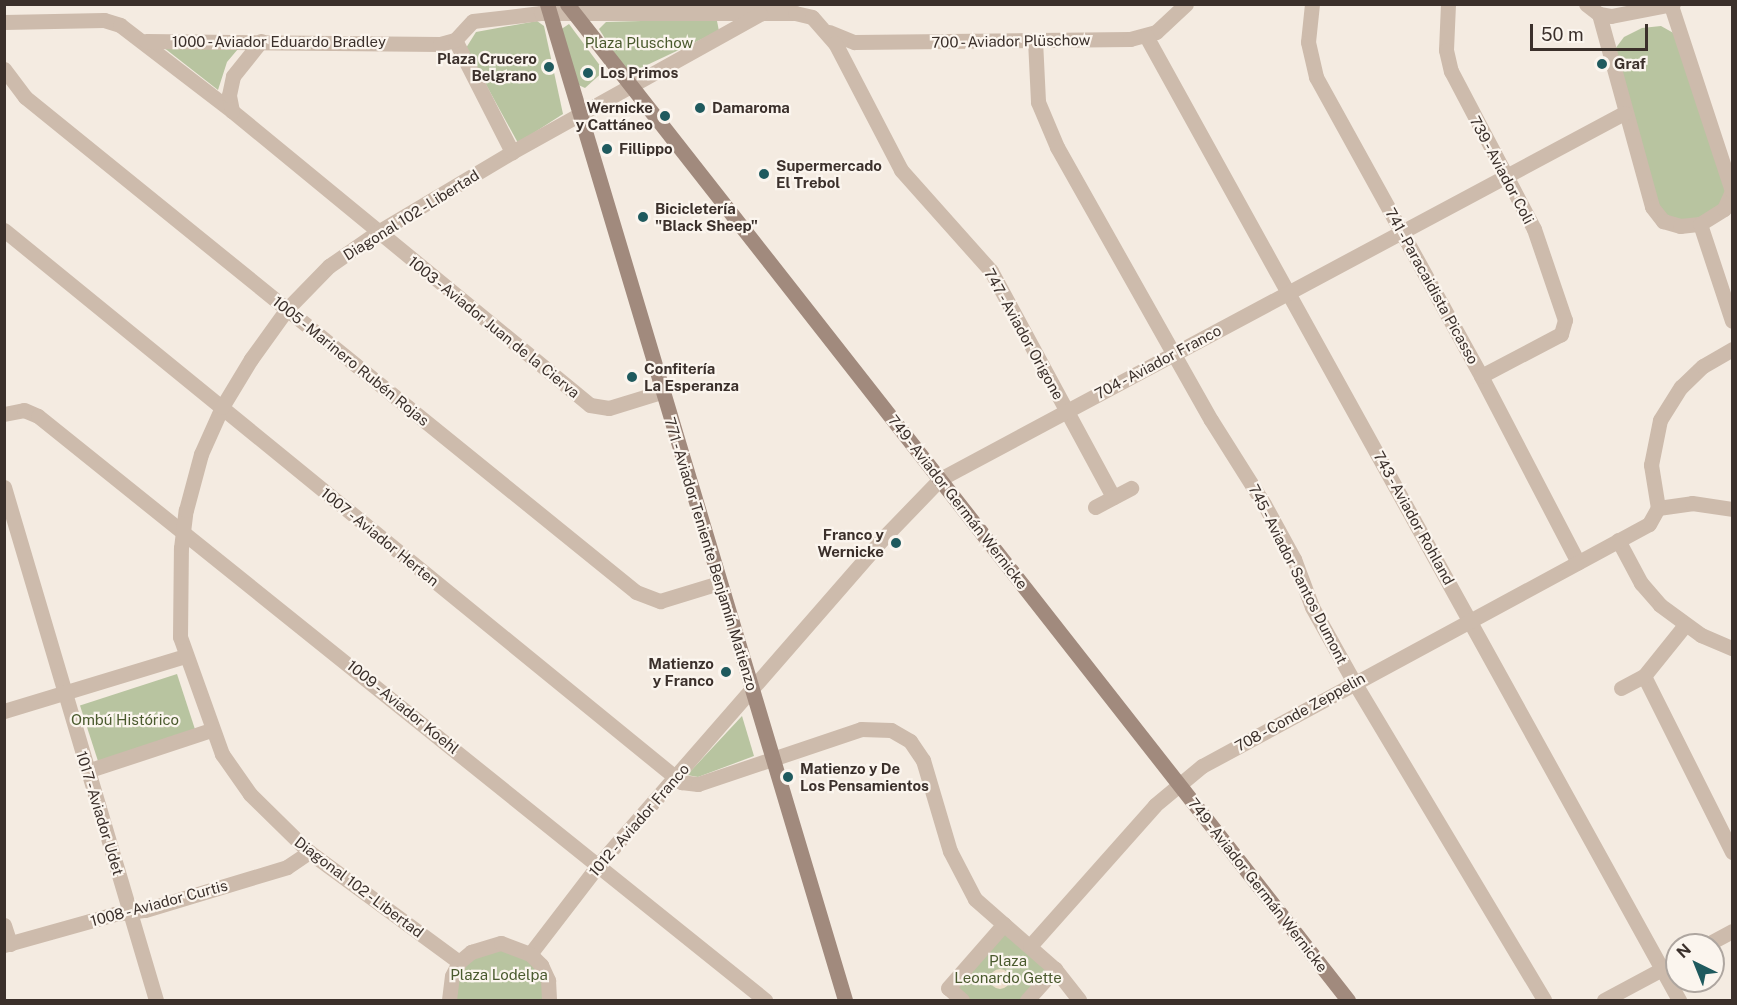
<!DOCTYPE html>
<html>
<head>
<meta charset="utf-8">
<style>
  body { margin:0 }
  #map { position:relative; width:1737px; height:1005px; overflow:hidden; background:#f4ebe1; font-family:"Public Sans",sans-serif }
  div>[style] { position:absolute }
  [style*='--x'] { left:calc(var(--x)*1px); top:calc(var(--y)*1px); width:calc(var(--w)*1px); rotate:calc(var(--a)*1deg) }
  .green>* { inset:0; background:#b8c4a0; transform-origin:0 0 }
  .plaza>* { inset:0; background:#ecdcc8 }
  .round { border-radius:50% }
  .street>* { height:15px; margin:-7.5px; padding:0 7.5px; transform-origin:7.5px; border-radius:7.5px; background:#cdbbac }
  .secondary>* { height:15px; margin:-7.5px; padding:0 7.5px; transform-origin:7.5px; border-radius:7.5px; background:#a18a7d }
  .dots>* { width:16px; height:16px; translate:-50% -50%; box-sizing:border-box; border:3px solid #fbf5ee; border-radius:50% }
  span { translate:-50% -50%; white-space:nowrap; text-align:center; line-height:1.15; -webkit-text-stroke:4.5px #fbf5ee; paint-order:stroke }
  .street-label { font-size:15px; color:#3b302b }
  .park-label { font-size:15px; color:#4a5a2e }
  .poi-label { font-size:15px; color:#3b302b; font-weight:700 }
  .right { translate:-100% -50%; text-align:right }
  .left { translate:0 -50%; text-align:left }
  .frame { position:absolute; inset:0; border:6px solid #3b302b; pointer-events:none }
  .north { position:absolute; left:1665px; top:933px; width:60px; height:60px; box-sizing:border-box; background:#fbf5ee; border:2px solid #aea6a0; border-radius:50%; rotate:317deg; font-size:16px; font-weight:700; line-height:24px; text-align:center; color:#3b302b }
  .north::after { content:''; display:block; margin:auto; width:21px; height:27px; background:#1f5a5e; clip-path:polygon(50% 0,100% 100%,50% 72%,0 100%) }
  .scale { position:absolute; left:1530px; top:24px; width:118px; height:27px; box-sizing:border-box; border:3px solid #3b302b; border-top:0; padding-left:8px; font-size:18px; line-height:21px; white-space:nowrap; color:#3b302b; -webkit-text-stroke:4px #fbf5ee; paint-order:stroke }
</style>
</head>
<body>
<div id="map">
  <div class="green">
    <div style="clip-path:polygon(711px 19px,717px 21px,719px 31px,628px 74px,599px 29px,606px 22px)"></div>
    <div style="clip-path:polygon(537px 21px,544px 26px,563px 114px,518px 143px,466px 48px,476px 32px)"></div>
    <div style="clip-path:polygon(569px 24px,604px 71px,585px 88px,574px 83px,560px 30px)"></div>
    <div style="clip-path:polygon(1661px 26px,1677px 35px,1727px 195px,1720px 205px,1701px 217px,1680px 222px,1660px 211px,1612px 53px,1624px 37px,1642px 28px)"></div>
    <div style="clip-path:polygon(163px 47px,238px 49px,227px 62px,218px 90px)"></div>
    <div style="left:177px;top:674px;width:59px;height:102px;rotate:72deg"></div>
    <div style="clip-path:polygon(742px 716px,754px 756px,698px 777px,687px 775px)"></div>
    <div style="clip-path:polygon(1004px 924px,1055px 969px,1027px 1000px,962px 1000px,948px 988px)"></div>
    <div style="clip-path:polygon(501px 950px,526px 959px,536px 969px,542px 981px,542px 1000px,456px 1000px,458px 979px,465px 966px,475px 957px)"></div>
  </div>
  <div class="plaza">
    <div class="round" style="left:990px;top:969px;width:20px;height:20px"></div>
  </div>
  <div class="street">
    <div style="--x:1312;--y:4;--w:38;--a:96"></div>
    <div style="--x:1308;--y:42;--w:36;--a:77"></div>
    <div style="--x:1316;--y:77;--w:342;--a:61.1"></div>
    <div style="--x:1481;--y:376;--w:210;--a:62.5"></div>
    <div style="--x:1448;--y:4;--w:46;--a:92.5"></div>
    <div style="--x:1446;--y:50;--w:22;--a:77"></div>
    <div style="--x:1451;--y:71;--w:178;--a:62.3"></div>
    <div style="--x:1534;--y:229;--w:96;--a:71.2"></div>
    <div style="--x:1565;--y:320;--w:15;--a:106"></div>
    <div style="--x:1561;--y:334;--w:90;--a:152.3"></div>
    <div style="--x:1586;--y:4;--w:16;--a:38"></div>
    <div style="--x:1599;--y:14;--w:12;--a:9"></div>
    <div style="--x:1611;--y:16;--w:63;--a:-11"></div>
    <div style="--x:1599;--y:14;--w:200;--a:74.6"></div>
    <div style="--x:1652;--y:207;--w:18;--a:52"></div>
    <div style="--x:1663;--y:221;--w:18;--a:16"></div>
    <div style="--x:1680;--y:226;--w:20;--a:-6"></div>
    <div style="--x:1700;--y:224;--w:28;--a:-32"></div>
    <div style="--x:1724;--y:209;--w:20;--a:-66"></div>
    <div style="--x:1732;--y:191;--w:196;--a:-108.2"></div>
    <div style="--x:4;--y:22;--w:100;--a:-1.1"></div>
    <div style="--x:104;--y:20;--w:17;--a:17"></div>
    <div style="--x:120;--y:25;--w:141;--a:37.5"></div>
    <div style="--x:232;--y:111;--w:463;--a:39.4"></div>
    <div style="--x:590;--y:405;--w:19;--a:9"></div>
    <div style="--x:609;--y:408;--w:54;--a:-17.1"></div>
    <div style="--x:829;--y:32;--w:27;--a:22"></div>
    <div style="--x:854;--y:42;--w:276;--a:-0.6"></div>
    <div style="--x:1130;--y:39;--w:27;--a:-15"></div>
    <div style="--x:1156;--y:32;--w:41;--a:-43"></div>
    <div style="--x:1146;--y:36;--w:1102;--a:61.06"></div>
    <div style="--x:455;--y:40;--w:126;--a:63"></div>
    <div style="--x:1035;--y:40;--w:62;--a:87.2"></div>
    <div style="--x:1038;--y:102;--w:49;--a:67.1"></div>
    <div style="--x:1057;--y:147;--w:313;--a:60.6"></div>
    <div style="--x:1211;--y:420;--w:99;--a:57.8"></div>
    <div style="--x:1264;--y:504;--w:63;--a:61.4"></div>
    <div style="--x:1294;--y:559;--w:51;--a:69.4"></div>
    <div style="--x:1312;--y:607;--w:86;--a:60.8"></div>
    <div style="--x:1354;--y:682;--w:370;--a:59.1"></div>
    <div style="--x:146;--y:41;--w:294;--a:0.6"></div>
    <div style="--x:440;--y:44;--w:16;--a:-15"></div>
    <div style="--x:455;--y:40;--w:26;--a:-47"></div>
    <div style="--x:473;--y:21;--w:68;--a:-6.7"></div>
    <div style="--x:541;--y:13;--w:254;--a:0"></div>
    <div style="--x:795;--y:13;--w:17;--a:13"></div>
    <div style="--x:812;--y:17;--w:35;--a:49"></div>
    <div style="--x:835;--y:43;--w:143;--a:62.5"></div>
    <div style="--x:901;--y:170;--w:135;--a:48.3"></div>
    <div style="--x:991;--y:271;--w:257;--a:61.6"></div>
    <div style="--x:4;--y:69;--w:35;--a:53"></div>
    <div style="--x:25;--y:97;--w:786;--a:39.01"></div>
    <div style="--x:636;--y:592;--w:26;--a:21"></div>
    <div style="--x:660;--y:601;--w:62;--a:-17"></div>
    <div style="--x:232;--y:111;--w:16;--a:-101"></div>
    <div style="--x:229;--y:95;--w:19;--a:-78"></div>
    <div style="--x:233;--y:76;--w:45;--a:-51.3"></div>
    <div style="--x:1700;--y:224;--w:102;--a:71.7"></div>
    <div style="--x:4;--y:230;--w:874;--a:39.19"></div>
    <div style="--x:681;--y:782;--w:17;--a:7"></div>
    <div style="--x:698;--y:784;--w:172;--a:-18.6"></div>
    <div style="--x:861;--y:729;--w:30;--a:2"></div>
    <div style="--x:891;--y:730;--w:22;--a:30"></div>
    <div style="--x:910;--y:741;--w:23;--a:56"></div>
    <div style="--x:923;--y:760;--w:95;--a:73.5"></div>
    <div style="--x:950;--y:851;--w:54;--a:62.5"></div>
    <div style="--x:975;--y:899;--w:106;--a:41.2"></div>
    <div style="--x:1055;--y:969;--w:39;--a:52"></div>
    <div style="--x:4;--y:414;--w:20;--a:-11"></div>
    <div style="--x:24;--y:410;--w:15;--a:23"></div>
    <div style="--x:38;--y:416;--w:933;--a:38.77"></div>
    <div style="--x:4;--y:487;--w:535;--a:73.5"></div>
    <div style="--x:1095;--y:507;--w:41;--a:-27.8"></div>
    <div style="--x:1658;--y:508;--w:34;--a:-8"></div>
    <div style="--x:1692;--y:503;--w:40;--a:8.5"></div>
    <div style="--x:1618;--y:540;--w:49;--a:61.9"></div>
    <div style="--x:1641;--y:583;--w:29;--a:49"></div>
    <div style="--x:1660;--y:605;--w:51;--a:36.2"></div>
    <div style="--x:1701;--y:635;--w:34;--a:23"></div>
    <div style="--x:1685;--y:625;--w:65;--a:128.8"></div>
    <div style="--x:1644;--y:676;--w:197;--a:63.4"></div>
    <div style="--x:1621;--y:688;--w:26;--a:-28"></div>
    <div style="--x:4;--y:711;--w:189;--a:-16.9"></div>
    <div style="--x:87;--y:771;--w:131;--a:-18.3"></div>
    <div style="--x:4;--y:925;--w:20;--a:72"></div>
    <div style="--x:4;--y:945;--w:115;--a:-15.6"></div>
    <div style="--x:115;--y:914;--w:30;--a:-8"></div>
    <div style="--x:145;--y:910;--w:148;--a:-16.8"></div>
    <div style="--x:287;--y:867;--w:27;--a:-34"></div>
    <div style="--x:1706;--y:945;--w:30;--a:-28"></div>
    <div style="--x:1030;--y:946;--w:188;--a:-48.4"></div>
    <div style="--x:1155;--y:805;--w:61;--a:-39.7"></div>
    <div style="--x:1202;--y:766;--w:508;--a:-28.43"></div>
    <div style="--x:1649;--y:524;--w:18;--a:-61"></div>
    <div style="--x:1658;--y:508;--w:44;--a:-99.2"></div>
    <div style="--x:1651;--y:465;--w:46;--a:-78.7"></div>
    <div style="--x:1660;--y:420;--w:39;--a:-58"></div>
    <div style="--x:1681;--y:387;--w:30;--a:-44"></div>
    <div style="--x:1703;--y:366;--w:34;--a:-30"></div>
    <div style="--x:530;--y:954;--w:113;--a:-52.5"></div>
    <div style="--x:599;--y:864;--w:437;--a:-48.9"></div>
    <div style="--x:886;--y:535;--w:78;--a:-46"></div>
    <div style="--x:940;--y:479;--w:776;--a:-28.15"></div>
    <div style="--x:459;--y:962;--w:186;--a:-143.7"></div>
    <div style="--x:309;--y:852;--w:83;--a:-135.5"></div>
    <div style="--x:250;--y:794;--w:49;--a:-125"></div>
    <div style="--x:222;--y:754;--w:124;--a:-109.7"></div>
    <div style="--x:180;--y:637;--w:89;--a:-89.4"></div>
    <div style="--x:181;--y:548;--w:38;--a:-83"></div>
    <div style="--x:186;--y:510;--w:58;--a:-75"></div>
    <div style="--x:201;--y:454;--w:51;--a:-65.9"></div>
    <div style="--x:222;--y:407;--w:56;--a:-58.9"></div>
    <div style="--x:251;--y:359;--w:62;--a:-54.2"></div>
    <div style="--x:287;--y:309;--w:60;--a:-45.7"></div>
    <div style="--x:329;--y:266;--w:60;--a:-34.8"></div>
    <div style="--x:378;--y:232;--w:156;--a:-30.8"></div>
    <div style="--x:512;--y:152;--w:284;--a:-29.1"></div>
    <div style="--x:449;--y:1000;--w:24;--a:-83"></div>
    <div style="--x:452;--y:976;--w:16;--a:-63"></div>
    <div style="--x:459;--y:962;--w:16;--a:-40"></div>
    <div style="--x:471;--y:952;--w:31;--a:-17"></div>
    <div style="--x:501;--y:943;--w:31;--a:21"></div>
    <div style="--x:530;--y:954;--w:16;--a:45"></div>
    <div style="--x:541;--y:965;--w:17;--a:65"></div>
    <div style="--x:548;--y:980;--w:20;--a:87"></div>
    <div style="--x:962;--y:1000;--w:18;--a:-139"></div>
    <div style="--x:948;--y:988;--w:85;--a:-48.8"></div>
    <div style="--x:1027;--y:1000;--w:42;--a:-47.9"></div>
    <div style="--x:1604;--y:1000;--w:83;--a:-28.1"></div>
  </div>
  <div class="secondary">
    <div style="--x:547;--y:4;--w:1040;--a:73.34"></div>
    <div style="--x:567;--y:4;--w:1266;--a:51.9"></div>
  </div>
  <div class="dots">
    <div style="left:1602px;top:64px;background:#1f5a5e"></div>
    <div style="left:549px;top:67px;background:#1f5a5e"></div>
    <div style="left:588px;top:73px;background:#1f5a5e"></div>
    <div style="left:700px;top:108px;background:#1f5a5e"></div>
    <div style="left:665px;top:116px;background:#1f5a5e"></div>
    <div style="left:607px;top:149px;background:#1f5a5e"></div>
    <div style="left:764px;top:174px;background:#1f5a5e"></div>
    <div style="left:643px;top:217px;background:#1f5a5e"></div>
    <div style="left:632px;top:377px;background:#1f5a5e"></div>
    <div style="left:896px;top:543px;background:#1f5a5e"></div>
    <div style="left:726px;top:672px;background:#1f5a5e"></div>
    <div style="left:788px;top:777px;background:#1f5a5e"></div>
  </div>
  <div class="street-label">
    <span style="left:1011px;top:41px;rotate:-1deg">700 - Aviador Plüschow</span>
    <span style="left:279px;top:42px">1000 - Aviador Eduardo Bradley</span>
    <span style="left:1502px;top:170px;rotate:62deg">739 - Aviador Coli</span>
    <span style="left:411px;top:215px;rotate:-32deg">Diagonal 102 - Libertad</span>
    <span style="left:1432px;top:286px;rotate:61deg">741 - Paracaidista Picasso</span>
    <span style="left:494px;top:327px;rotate:39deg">1003 - Aviador Juan de la Cierva</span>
    <span style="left:1024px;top:334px;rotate:61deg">747 - Aviador Origone</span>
    <span style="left:351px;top:361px;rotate:39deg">1005 - Marinero Rubén Rojas</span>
    <span style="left:1158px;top:362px;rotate:-28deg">704 - Aviador Franco</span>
    <span style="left:958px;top:502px;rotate:52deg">749 - Aviador Germán Wernicke</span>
    <span style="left:1414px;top:518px;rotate:61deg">743 - Aviador Rohland</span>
    <span style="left:380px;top:537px;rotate:39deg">1007 - Aviador Herten</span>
    <span style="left:711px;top:554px;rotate:73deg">771 - Aviador Teniente Benjamín Matienzo</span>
    <span style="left:1298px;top:574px;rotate:63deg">745 - Aviador Santos Dumont</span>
    <span style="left:403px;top:707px;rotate:39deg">1009 - Aviador Koehl</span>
    <span style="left:1300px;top:712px;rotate:-29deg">708 - Conde Zeppelin</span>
    <span style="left:100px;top:813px;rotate:73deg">1017 - Aviador Udet</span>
    <span style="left:639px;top:820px;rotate:-49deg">1012 - Aviador Franco</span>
    <span style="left:1258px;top:885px;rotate:52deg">749 - Aviador Germán Wernicke</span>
    <span style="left:359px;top:887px;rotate:37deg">Diagonal 102 - Libertad</span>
    <span style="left:159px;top:903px;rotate:-15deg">1008 - Aviador Curtis</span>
  </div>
  <div class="park-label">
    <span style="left:639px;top:43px">Plaza Pluschow</span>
    <span style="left:125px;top:720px">Ombú Histórico</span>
    <span style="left:1008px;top:969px">Plaza<br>Leonardo Gette</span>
    <span style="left:499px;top:975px">Plaza Lodelpa</span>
  </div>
  <div class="poi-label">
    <span class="right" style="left:537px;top:67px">Plaza Crucero<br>Belgrano</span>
    <span class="left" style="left:1614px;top:64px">Graf</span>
    <span class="left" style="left:600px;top:73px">Los Primos</span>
    <span class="right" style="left:653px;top:116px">Wernicke<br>y Cattáneo</span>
    <span class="left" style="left:712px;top:108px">Damaroma</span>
    <span class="left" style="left:619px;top:149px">Fillippo</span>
    <span class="left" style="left:776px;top:174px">Supermercado<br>El Trebol</span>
    <span class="left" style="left:655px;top:217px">Bicicletería<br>"Black Sheep"</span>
    <span class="left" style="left:644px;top:377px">Confitería<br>La Esperanza</span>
    <span class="right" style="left:884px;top:543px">Franco y<br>Wernicke</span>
    <span class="right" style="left:714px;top:672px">Matienzo<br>y Franco</span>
    <span class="left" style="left:800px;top:777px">Matienzo y De<br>Los Pensamientos</span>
  </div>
  <div class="frame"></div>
  <div class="north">N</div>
  <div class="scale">50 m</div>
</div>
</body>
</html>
